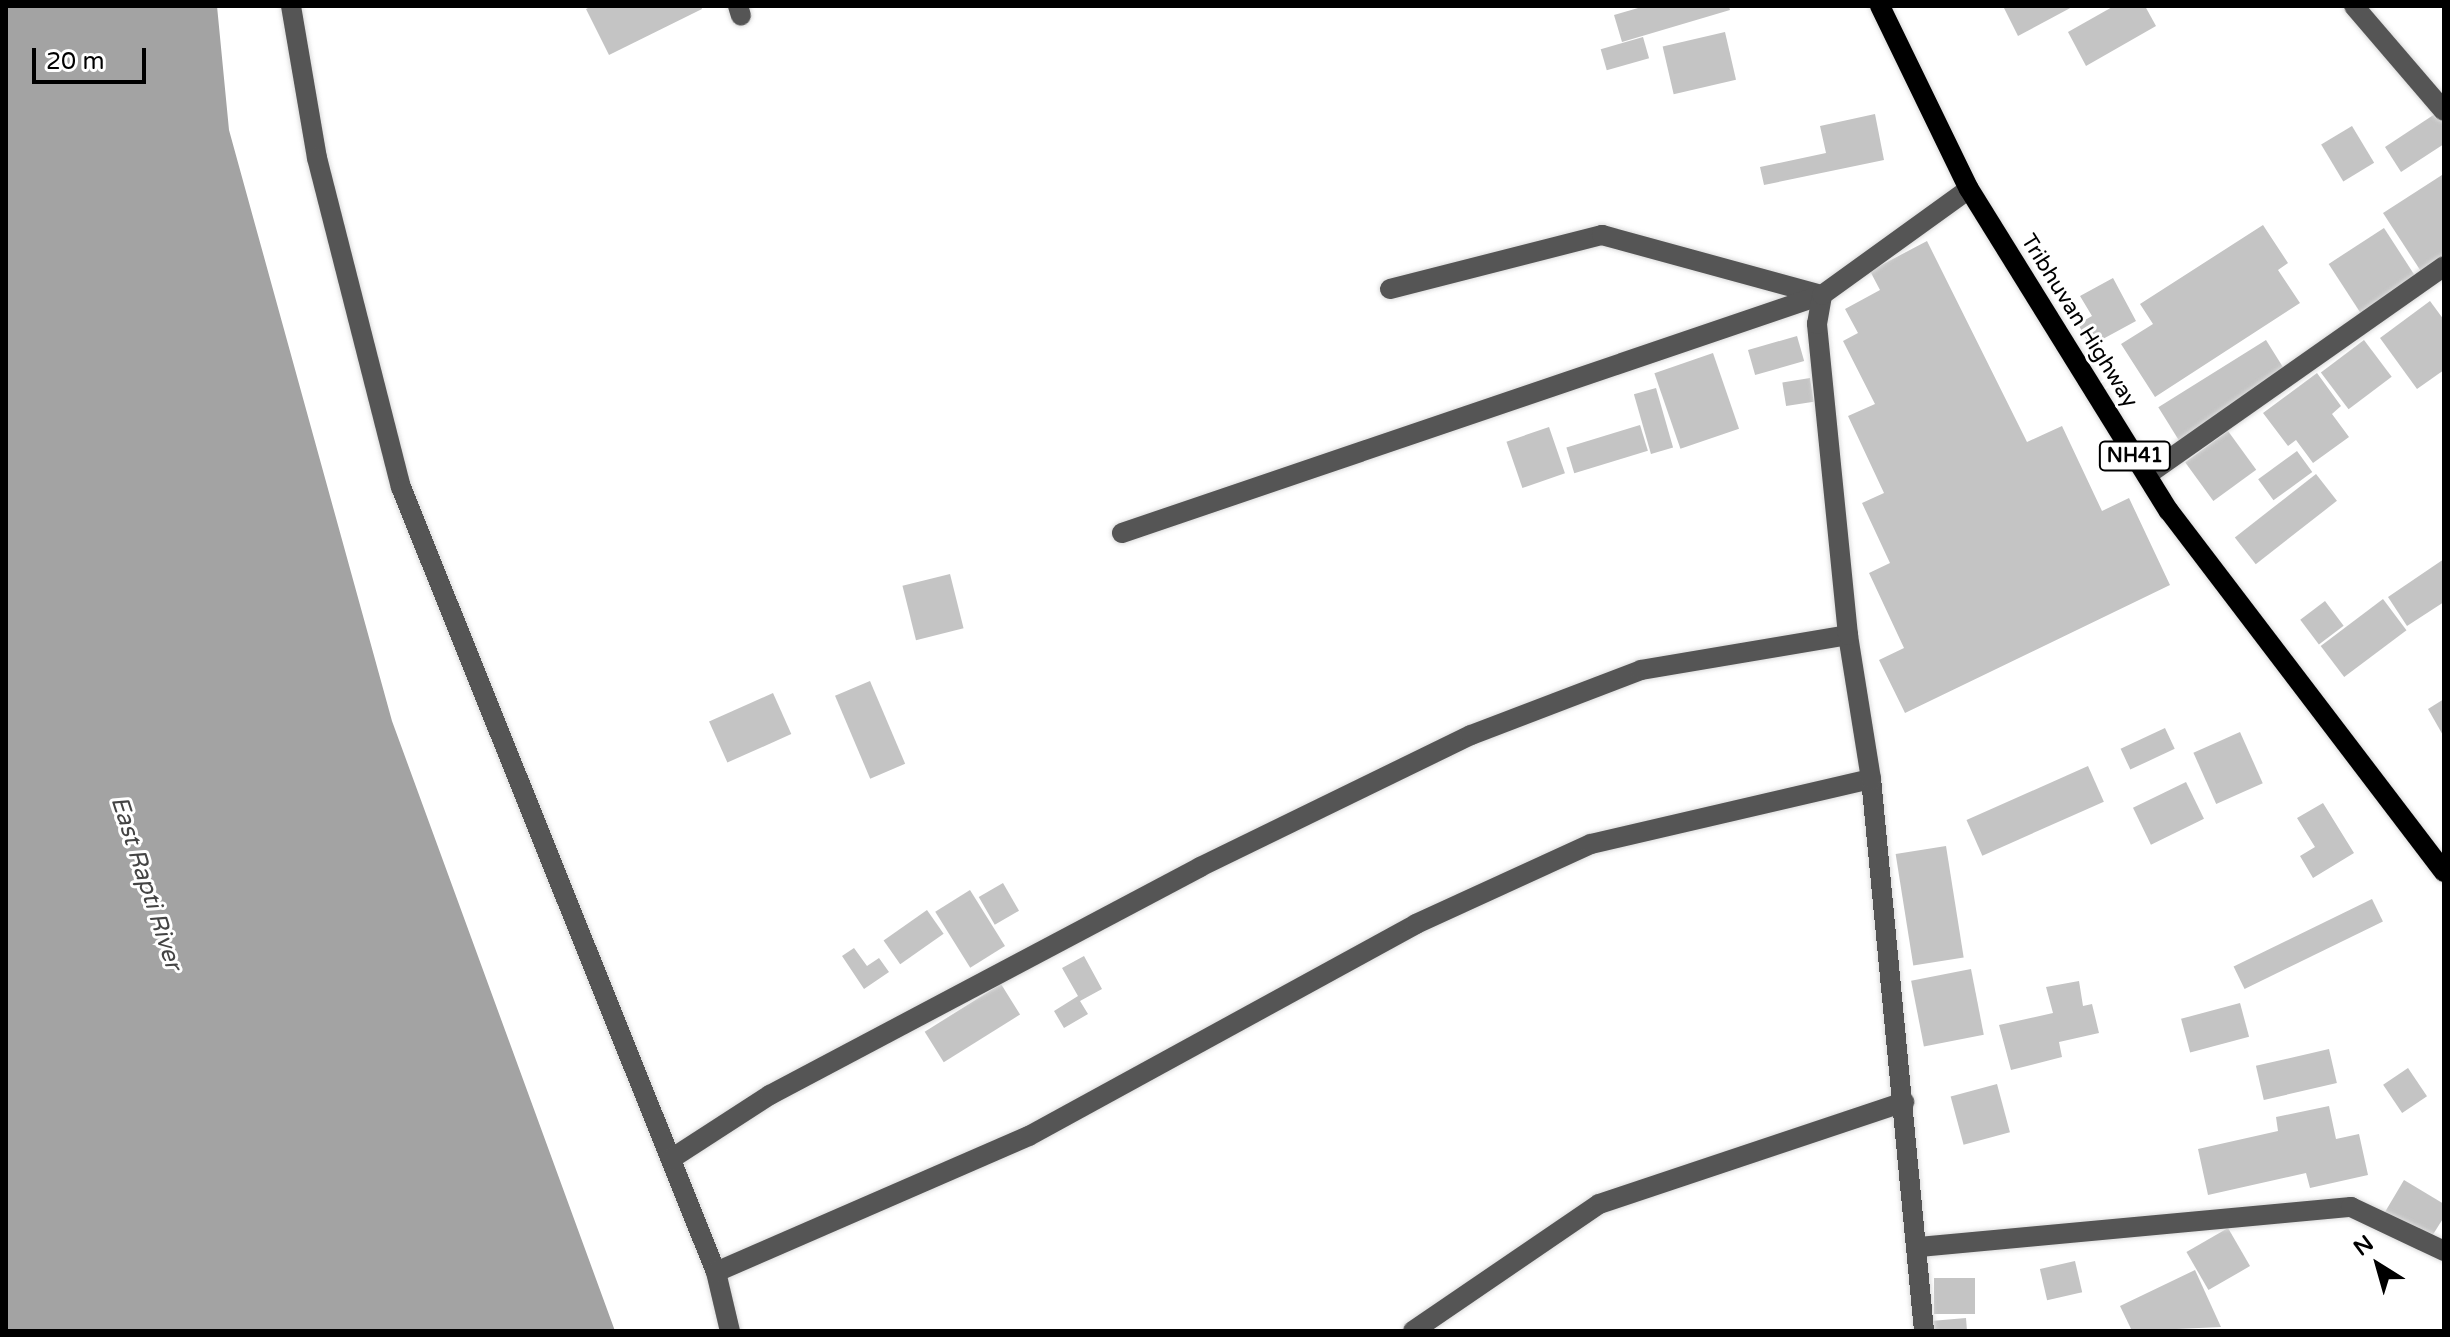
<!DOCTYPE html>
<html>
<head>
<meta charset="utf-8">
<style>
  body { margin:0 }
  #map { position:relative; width:2450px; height:1337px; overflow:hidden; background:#fff; font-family:"Varela Round",sans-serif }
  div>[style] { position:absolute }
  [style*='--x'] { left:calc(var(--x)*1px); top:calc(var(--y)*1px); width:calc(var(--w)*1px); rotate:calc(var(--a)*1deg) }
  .water>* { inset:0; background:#a3a3a3 }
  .building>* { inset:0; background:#c4c4c4; transform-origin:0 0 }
  .roads { filter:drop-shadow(0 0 2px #dbdbdb) drop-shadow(0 0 2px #dbdbdb) }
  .minor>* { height:20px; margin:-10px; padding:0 10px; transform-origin:10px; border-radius:10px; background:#555 }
  .major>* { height:20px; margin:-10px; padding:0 10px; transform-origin:10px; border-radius:10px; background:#000 }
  span { translate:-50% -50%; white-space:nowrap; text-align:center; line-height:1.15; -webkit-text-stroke:6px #fff; paint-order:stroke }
  .shield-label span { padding:2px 6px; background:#fff; border:2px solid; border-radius:6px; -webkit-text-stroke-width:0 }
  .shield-label { font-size:20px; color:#000; font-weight:700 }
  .street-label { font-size:22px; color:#000 }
  .water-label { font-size:24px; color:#444; font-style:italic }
  .frame { position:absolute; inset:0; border:8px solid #000; pointer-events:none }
  .north { position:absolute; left:2338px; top:1225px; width:80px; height:80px; -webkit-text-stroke:6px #fff; paint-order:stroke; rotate:323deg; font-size:22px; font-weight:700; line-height:32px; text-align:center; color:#000 }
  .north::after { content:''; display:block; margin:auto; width:28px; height:36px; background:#000; clip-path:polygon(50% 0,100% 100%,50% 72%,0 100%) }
  .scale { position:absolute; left:32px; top:48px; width:114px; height:36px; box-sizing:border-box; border:4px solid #000; border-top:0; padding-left:10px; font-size:24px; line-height:28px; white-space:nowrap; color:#000; -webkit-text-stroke:6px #fff; paint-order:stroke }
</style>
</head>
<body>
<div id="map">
  <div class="water">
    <div style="clip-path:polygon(6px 6px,217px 6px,229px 130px,392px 721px,615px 1331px,6px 1331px)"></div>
  </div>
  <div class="building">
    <div style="clip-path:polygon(592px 6px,701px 6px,702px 9px,609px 55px,586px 9px)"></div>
    <div style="clip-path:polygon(1645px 6px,1729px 6px,1730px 10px,1622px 42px,1614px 15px)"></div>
    <div style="clip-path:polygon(2003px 6px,2074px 6px,2018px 36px)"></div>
    <div style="clip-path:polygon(2114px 6px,2145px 6px,2156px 26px,2086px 66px,2068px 32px)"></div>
    <div style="left:1725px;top:32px;width:49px;height:64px;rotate:77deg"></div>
    <div style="left:1643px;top:37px;width:22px;height:44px;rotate:74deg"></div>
    <div style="clip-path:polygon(2444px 108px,2444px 144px,2401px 172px,2385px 147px)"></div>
    <div style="clip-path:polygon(1875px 114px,1884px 160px,1764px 185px,1760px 167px,1826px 153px,1820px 126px)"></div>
    <div style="left:2352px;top:126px;width:43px;height:36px;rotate:59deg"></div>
    <div style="clip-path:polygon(2442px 175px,2444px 268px,2426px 279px,2383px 213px)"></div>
    <div style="clip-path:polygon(2263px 225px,2288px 263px,2278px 270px,2300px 303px,2155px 397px,2121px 344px,2153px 324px,2140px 304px)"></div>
    <div style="left:2384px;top:228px;width:61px;height:66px;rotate:57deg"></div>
    <div style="clip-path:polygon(1927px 241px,2027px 442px,2062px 426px,2102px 511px,2129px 498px,2170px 585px,1905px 713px,1879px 660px,1904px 648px,1869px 573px,1890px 563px,1862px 503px,1884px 493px,1848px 416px,1875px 404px,1843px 341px,1858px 333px,1845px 309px,1880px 290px,1870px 271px)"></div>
    <div style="clip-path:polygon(2113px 278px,2136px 321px,2090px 346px,2078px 324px,2092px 316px,2080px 296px)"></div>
    <div style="clip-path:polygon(2430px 301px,2444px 320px,2444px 370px,2417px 389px,2380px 338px)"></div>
    <div style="left:1797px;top:336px;width:26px;height:51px;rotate:74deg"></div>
    <div style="left:2266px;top:340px;width:52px;height:127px;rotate:58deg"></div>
    <div style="left:2364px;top:340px;width:46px;height:54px;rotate:53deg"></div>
    <div style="left:1713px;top:353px;width:80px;height:62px;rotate:71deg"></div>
    <div style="clip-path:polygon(2317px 373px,2341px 406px,2332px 414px,2349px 437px,2313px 463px,2296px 440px,2288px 446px,2263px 413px)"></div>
    <div style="left:1810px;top:378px;width:24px;height:28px;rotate:81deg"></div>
    <div style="left:1656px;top:388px;width:62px;height:23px;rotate:74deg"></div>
    <div style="left:1640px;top:425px;width:27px;height:77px;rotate:73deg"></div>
    <div style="left:1549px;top:427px;width:49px;height:45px;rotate:71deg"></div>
    <div style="left:2228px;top:431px;width:48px;height:53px;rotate:54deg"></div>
    <div style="left:2297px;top:451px;width:26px;height:48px;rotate:54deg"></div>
    <div style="left:2316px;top:474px;width:34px;height:103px;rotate:52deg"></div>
    <div style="clip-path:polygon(2444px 559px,2444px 602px,2407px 626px,2388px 597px)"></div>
    <div style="left:950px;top:574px;width:56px;height:49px;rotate:76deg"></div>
    <div style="left:2383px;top:599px;width:39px;height:78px;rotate:53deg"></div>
    <div style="left:2325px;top:601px;width:31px;height:31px;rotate:53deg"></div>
    <div style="left:870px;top:681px;width:90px;height:38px;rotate:67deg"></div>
    <div style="left:773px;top:693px;width:45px;height:70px;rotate:66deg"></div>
    <div style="clip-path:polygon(2444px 699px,2444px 737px,2428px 709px)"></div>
    <div style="left:2165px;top:728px;width:23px;height:49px;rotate:65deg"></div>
    <div style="left:2240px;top:732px;width:56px;height:51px;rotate:66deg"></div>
    <div style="left:2088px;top:766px;width:39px;height:133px;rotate:66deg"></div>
    <div style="left:2186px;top:782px;width:41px;height:59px;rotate:64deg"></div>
    <div style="clip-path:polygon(2323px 803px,2354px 853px,2313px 878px,2300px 856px,2315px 847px,2297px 818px)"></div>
    <div style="left:1946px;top:846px;width:113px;height:51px;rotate:81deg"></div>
    <div style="left:1003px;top:883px;width:32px;height:28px;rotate:60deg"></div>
    <div style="left:970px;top:890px;width:66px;height:41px;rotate:58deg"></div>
    <div style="left:2372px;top:899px;width:25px;height:154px;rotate:64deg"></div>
    <div style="left:927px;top:910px;width:29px;height:53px;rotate:55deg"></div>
    <div style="clip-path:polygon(854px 948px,867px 966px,879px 958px,889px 972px,864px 989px,842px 956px)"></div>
    <div style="clip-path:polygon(1084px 956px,1102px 989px,1080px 1001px,1088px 1014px,1064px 1028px,1054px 1011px,1078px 996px,1062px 968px)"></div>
    <div style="left:1971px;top:969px;width:67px;height:61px;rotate:79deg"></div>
    <div style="clip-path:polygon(2079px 981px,2083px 1006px,2092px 1004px,2099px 1033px,2059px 1042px,2062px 1057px,2011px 1070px,1999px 1025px,2053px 1013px,2046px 987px)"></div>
    <div style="left:1001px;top:984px;width:36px;height:90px;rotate:58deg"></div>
    <div style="left:2240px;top:1003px;width:35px;height:61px;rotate:75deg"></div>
    <div style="left:2329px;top:1049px;width:35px;height:75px;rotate:77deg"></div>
    <div style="left:2408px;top:1068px;width:34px;height:30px;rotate:56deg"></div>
    <div style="left:1997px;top:1084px;width:50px;height:48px;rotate:75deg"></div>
    <div style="clip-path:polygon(2329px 1106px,2336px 1139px,2359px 1134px,2368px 1175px,2310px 1188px,2306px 1173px,2208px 1195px,2198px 1149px,2278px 1131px,2276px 1117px)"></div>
    <div style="clip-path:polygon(2404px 1180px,2444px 1204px,2444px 1217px,2427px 1244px,2382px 1217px)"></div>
    <div style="left:2228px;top:1228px;width:44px;height:48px;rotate:60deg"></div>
    <div style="left:2075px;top:1261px;width:32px;height:36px;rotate:77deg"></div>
    <div style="clip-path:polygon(2195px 1270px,2221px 1327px,2132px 1331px,2120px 1306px)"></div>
    <div style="left:1934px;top:1278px;width:41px;height:36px"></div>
    <div style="clip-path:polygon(1966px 1318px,1967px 1331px,1932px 1331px,1931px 1321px)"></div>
  </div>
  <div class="roads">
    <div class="minor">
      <div style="--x:291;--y:6;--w:154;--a:80.3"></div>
      <div style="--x:317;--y:158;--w:340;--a:75.7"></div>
      <div style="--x:401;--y:487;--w:846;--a:68.14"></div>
      <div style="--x:716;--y:1272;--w:61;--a:76.7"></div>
      <div style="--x:738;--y:6;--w:10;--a:73"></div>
      <div style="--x:2354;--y:6;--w:138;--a:49.4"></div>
      <div style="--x:1390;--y:289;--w:219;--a:-14.3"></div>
      <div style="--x:1602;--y:235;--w:228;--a:15.3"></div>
      <div style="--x:2147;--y:475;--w:363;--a:-35.1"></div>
      <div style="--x:1122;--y:533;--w:739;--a:-18.78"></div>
      <div style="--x:671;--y:1159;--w:118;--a:-32.9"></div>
      <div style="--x:770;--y:1095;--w:487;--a:-27.9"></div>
      <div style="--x:1200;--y:867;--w:301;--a:-26"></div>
      <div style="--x:1471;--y:735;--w:182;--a:-20.9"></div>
      <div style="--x:1641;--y:670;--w:210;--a:-9.6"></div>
      <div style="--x:1919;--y:1247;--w:434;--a:-5.3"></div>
      <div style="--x:2351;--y:1207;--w:103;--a:25.3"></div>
      <div style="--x:716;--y:1272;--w:341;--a:-23.5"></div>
      <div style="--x:1029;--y:1136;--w:441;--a:-28.7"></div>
      <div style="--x:1416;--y:924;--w:192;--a:-24.6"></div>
      <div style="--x:1591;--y:844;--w:287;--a:-13.1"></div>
      <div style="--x:1413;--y:1331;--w:225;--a:-34.3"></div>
      <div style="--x:1599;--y:1204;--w:322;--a:-18.5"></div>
      <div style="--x:1924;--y:1331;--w:555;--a:-95.48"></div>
      <div style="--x:1871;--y:779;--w:146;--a:-99.1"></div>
      <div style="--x:1848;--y:635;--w:313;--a:-95.7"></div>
      <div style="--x:1817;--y:324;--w:29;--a:-80"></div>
      <div style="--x:1822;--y:295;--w:181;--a:-35.8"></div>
    </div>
    <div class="major">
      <div style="--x:1880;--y:6;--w:203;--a:64.1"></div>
      <div style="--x:1969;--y:189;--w:379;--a:58.2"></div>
      <div style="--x:2169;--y:511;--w:454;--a:52.7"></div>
    </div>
  </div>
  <div class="shield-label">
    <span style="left:2135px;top:456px">NH41</span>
  </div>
  <div class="street-label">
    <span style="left:2079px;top:321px;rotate:58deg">Tribhuvan Highway</span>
  </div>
  <div class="water-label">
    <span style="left:146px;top:883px;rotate:72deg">East Rapti River</span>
  </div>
  <div class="frame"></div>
  <div class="north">N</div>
  <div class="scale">20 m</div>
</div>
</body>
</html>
